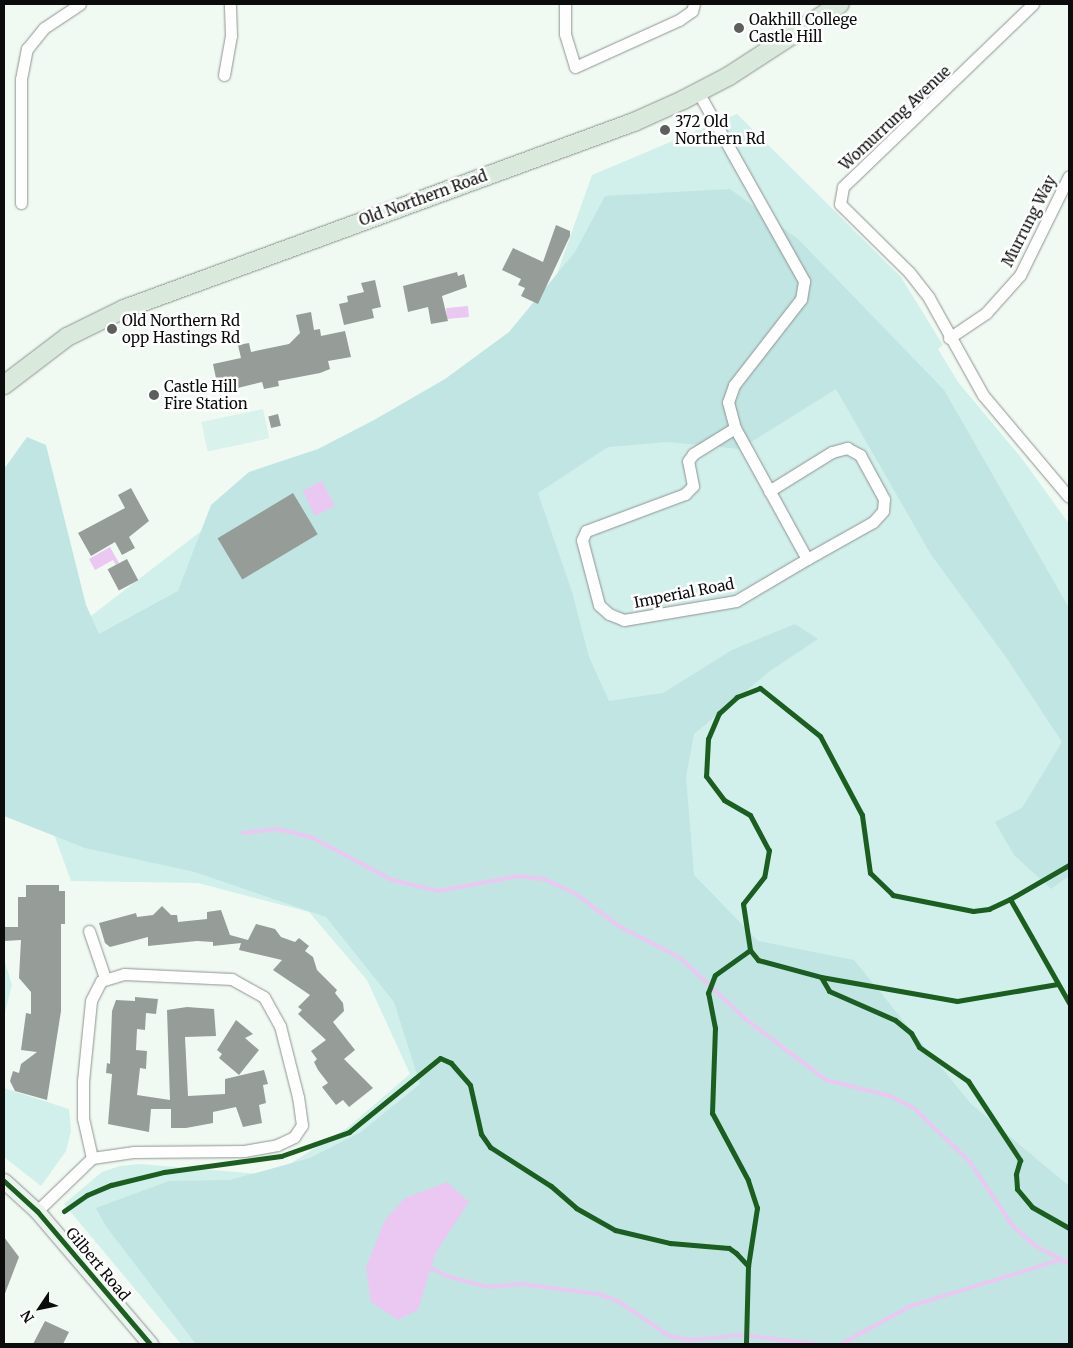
<!DOCTYPE html>
<html>
<head>
<meta charset="utf-8">
<style>
  body { margin:0 }
  #map { position:relative; width:1073px; height:1348px; overflow:hidden; background:#f0faf3; font-family:Merriweather,serif }
  div>[style] { position:absolute }
  [style*='--x'] { left:calc(var(--x)*1px); top:calc(var(--y)*1px); width:calc(var(--w)*1px); rotate:calc(var(--a)*1deg) }
  .green>* { inset:0; background:#d1efeb }
  .forest>* { inset:0; background:#c0e5e3 }
  .pitch>* { inset:0; background:#d9f2eb; transform-origin:0 0 }
  .water>* { inset:0; background:#ebc8f2; transform-origin:0 0 }
  .stream>* { height:4px; margin:-2px; padding:0 2px; transform-origin:2px; border-radius:2px; background:#ebc8f2 }
  .building>* { inset:0; background:#969c98; transform-origin:0 0 }
  .roads { filter:drop-shadow(0 0 1px #8f9390) drop-shadow(0 0 1px #8f9390) }
  .minor>* { height:11px; margin:-5.5px; padding:0 5.5px; transform-origin:5.5px; border-radius:5.5px; background:#fdfefd }
  .secondary>* { height:15px; margin:-7.5px; padding:0 7.5px; transform-origin:7.5px; border-radius:7.5px; background:#e8f4ed }
  .primary>* { height:18px; margin:-9px; padding:0 9px; transform-origin:9px; border-radius:9px; background:#d9eadd }
  .cycleway>* { height:5px; margin:-2.5px; padding:0 2.5px; transform-origin:2.5px; border-radius:2.5px; background:#1b5e20 }
  .dots>* { width:14px; height:14px; translate:-50% -50%; box-sizing:border-box; border:2px solid #fff; border-radius:50% }
  span { translate:-50% -50%; white-space:nowrap; text-align:center; line-height:1.15; -webkit-text-stroke:5px #fff; paint-order:stroke }
  .poi-label { font-size:15px; color:#0c0c0c }
  .left { translate:0 -50%; text-align:left }
  .street-label { font-size:15px; color:#0c0c0c }
  .frame { position:absolute; inset:0; border:5px solid #0c0c0c; pointer-events:none }
  .north { position:absolute; left:15px; top:1283px; width:50px; height:50px; -webkit-text-stroke:4px #fff; paint-order:stroke; rotate:236deg; font-size:14px; font-weight:700; line-height:20px; text-align:center; color:#0c0c0c }
  .north::after { content:''; display:block; margin:auto; width:18px; height:22px; background:#0c0c0c; clip-path:polygon(50% 0,100% 100%,50% 72%,0 100%) }
</style>
</head>
<body>
<div id="map">
  <div class="green">
    <div style="clip-path:polygon(737px 114px,901px 277px,943px 345px,938px 349px,958px 382px,1023px 460px,1069px 524px,1069px 1344px,181px 1344px,64px 1204px,102px 1172px,120px 1166px,140px 1164px,272px 1175px,347px 1128px,410px 1074px,367px 980px,309px 912px,198px 883px,71px 881px,4px 697px,4px 683px,200px 532px,536px 333px,592px 175px)"></div>
    <div style="clip-path:polygon(4px 959px,12px 985px,4px 1016px)"></div>
    <div style="clip-path:polygon(4px 1088px,69px 1109px,71px 1131px,66px 1151px,41px 1186px,4px 1157px)"></div>
  </div>
  <div class="forest">
    <div style="clip-path:polygon(730px 189px,798px 239px,944px 390px,1069px 608px,1069px 876px,1051px 889px,1014px 855px,995px 822px,1022px 808px,1062px 742px,1008px 660px,930px 553px,836px 389px,740px 449px,668px 442px,608px 447px,538px 493px,572px 592px,589px 657px,609px 701px,663px 693px,732px 650px,795px 624px,818px 639px,770px 671px,694px 734px,686px 777px,694px 875px,758px 941px,854px 960px,971px 1104px,1069px 1186px,1069px 1344px,196px 1344px,105px 1225px,96px 1208px,169px 1181px,230px 1180px,310px 1158px,361px 1132px,420px 1084px,394px 1002px,326px 917px,195px 872px,85px 848px,4px 816px,4px 469px,27px 437px,46px 445px,86px 605px,99px 634px,178px 591px,211px 505px,249px 472px,318px 449px,374px 420px,445px 379px,509px 332px,575px 252px,605px 196px)"></div>
  </div>
  <div class="pitch">
    <div style="left:263px;top:409px;width:30px;height:63px;rotate:78deg"></div>
  </div>
  <div class="water">
    <div style="left:468px;top:306px;width:11px;height:22px;rotate:85deg"></div>
    <div style="left:322px;top:481px;width:28px;height:22px;rotate:63deg"></div>
    <div style="clip-path:polygon(110px 547px,119px 563px,116px 565px,113px 560px,95px 570px,89px 559px)"></div>
    <div style="clip-path:polygon(447px 1182px,469px 1202px,436px 1252px,418px 1310px,398px 1320px,371px 1302px,366px 1267px,385px 1220px,405px 1198px)"></div>
  </div>
  <div class="stream">
    <div style="--x:243;--y:833;--w:35;--a:-7"></div>
    <div style="--x:278;--y:829;--w:36;--a:14"></div>
    <div style="--x:313;--y:838;--w:89;--a:28"></div>
    <div style="--x:392;--y:880;--w:47;--a:13.4"></div>
    <div style="--x:438;--y:891;--w:82;--a:-10.5"></div>
    <div style="--x:519;--y:876;--w:25;--a:7"></div>
    <div style="--x:544;--y:879;--w:35;--a:25"></div>
    <div style="--x:576;--y:894;--w:54;--a:36.7"></div>
    <div style="--x:619;--y:926;--w:69;--a:27.7"></div>
    <div style="--x:680;--y:958;--w:93;--a:42.8"></div>
    <div style="--x:748;--y:1021;--w:98;--a:37.1"></div>
    <div style="--x:826;--y:1080;--w:66;--a:14"></div>
    <div style="--x:890;--y:1096;--w:27;--a:27"></div>
    <div style="--x:914;--y:1108;--w:78;--a:44"></div>
    <div style="--x:970;--y:1162;--w:76;--a:56.3"></div>
    <div style="--x:1012;--y:1225;--w:30;--a:42"></div>
    <div style="--x:1034;--y:1245;--w:40;--a:28"></div>
    <div style="--x:431;--y:1268;--w:18;--a:27"></div>
    <div style="--x:447;--y:1276;--w:41;--a:15.4"></div>
    <div style="--x:487;--y:1287;--w:34;--a:-5"></div>
    <div style="--x:521;--y:1284;--w:78;--a:7.4"></div>
    <div style="--x:598;--y:1294;--w:21;--a:19"></div>
    <div style="--x:618;--y:1301;--w:62;--a:34.5"></div>
    <div style="--x:669;--y:1336;--w:20;--a:11"></div>
    <div style="--x:689;--y:1340;--w:55;--a:-5.2"></div>
    <div style="--x:744;--y:1335;--w:72;--a:7.2"></div>
    <div style="--x:841;--y:1344;--w:80;--a:-28.5"></div>
    <div style="--x:911;--y:1306;--w:156;--a:-17.2"></div>
  </div>
  <div class="building">
    <div style="clip-path:polygon(556px 225px,570px 231px,570px 236px,538px 304px,521px 296px,525px 288px,518px 285px,521px 279px,502px 270px,513px 248px,543px 262px)"></div>
    <div style="clip-path:polygon(457px 272px,458px 276px,464px 274px,467px 287px,442px 296px,448px 321px,431px 324px,428px 307px,408px 312px,403px 286px)"></div>
    <div style="clip-path:polygon(375px 280px,381px 307px,372px 309px,374px 318px,344px 325px,339px 304px,348px 302px,347px 296px,364px 292px,361px 283px)"></div>
    <div style="clip-path:polygon(311px 312px,314px 330px,320px 329px,321px 336px,345px 331px,351px 357px,328px 361px,330px 369px,320px 373px,278px 381px,279px 386px,264px 389px,262px 382px,213px 394px,211px 384px,217px 383px,213px 364px,241px 358px,238px 345px,249px 343px,251px 352px,289px 344px,300px 333px,296px 315px)"></div>
    <div style="left:278px;top:414px;width:12px;height:10px;rotate:76deg"></div>
    <div style="clip-path:polygon(131px 488px,149px 521px,129px 537px,135px 548px,122px 555px,115px 542px,91px 556px,78px 533px,125px 508px,118px 495px)"></div>
    <div style="left:293px;top:493px;width:48px;height:88px;rotate:59deg"></div>
    <div style="left:127px;top:559px;width:24px;height:22px;rotate:62deg"></div>
    <div style="clip-path:polygon(26px 885px,59px 885px,59px 891px,65px 891px,65px 924px,61px 924px,61px 1011px,47px 1100px,15px 1091px,10px 1081px,13px 1071px,19px 1073px,21px 1064px,37px 1052px,21px 1050px,26px 1013px,31px 1014px,31px 992px,19px 978px,21px 940px,4px 941px,4px 927px,18px 927px,18px 897px,26px 897px)"></div>
    <div style="clip-path:polygon(162px 906px,171px 915px,177px 915px,178px 922px,207px 919px,207px 912px,221px 910px,230px 935px,248px 940px,256px 924px,275px 929px,281px 937px,295px 942px,299px 938px,309px 946px,305px 951px,313px 957px,317px 970px,337px 990px,335px 993px,343px 1003px,344px 1011px,333px 1022px,355px 1050px,344px 1059px,373px 1088px,349px 1107px,343px 1100px,336px 1105px,322px 1087px,328px 1083px,318px 1070px,314px 1062px,317px 1059px,311px 1051px,326px 1040px,298px 1014px,302px 1010px,298px 1007px,310px 995px,273px 970px,282px 960px,239px 950px,241px 943px,213px 946px,213px 942px,197px 941px,148px 946px,148px 937px,110px 947px,105px 943px,99px 923px,136px 913px,137px 917px,153px 915px)"></div>
    <div style="clip-path:polygon(135px 997px,158px 999px,156px 1014px,146px 1013px,145px 1030px,137px 1029px,136px 1050px,147px 1051px,146px 1069px,140px 1068px,137px 1095px,170px 1100px,167px 1010px,187px 1007px,214px 1009px,216px 1036px,185px 1037px,188px 1096px,225px 1094px,225px 1079px,264px 1070px,268px 1084px,263px 1085px,266px 1103px,259px 1105px,262px 1123px,243px 1127px,236px 1107px,213px 1112px,213px 1123px,186px 1128px,171px 1128px,171px 1109px,151px 1109px,149px 1132px,108px 1124px,112px 1074px,106px 1073px,107px 1063px,110px 1064px,112px 1011px,116px 1000px,135px 1001px)"></div>
    <div style="clip-path:polygon(236px 1020px,253px 1034px,245px 1038px,259px 1050px,239px 1075px,219px 1058px,222px 1054px,217px 1050px)"></div>
    <div style="clip-path:polygon(4px 1237px,19px 1257px,4px 1296px)"></div>
    <div style="clip-path:polygon(45px 1321px,69px 1332px,63px 1344px,33px 1344px)"></div>
  </div>
  <div class="roads">
    <div class="minor">
      <div style="--x:565;--y:4;--w:30;--a:90"></div>
      <div style="--x:565;--y:34;--w:34;--a:73"></div>
      <div style="--x:575;--y:67;--w:114;--a:-24.3"></div>
      <div style="--x:679;--y:20;--w:16;--a:-35"></div>
      <div style="--x:692;--y:11;--w:7;--a:-74"></div>
      <div style="--x:1033;--y:4;--w:264;--a:136.1"></div>
      <div style="--x:843;--y:187;--w:17;--a:100"></div>
      <div style="--x:840;--y:204;--w:97;--a:44.6"></div>
      <div style="--x:909;--y:272;--w:33;--a:52"></div>
      <div style="--x:929;--y:298;--w:111;--a:60.9"></div>
      <div style="--x:983;--y:395;--w:133;--a:49.9"></div>
      <div style="--x:224;--y:75;--w:40;--a:-80"></div>
      <div style="--x:231;--y:36;--w:32;--a:-92"></div>
      <div style="--x:698;--y:92;--w:217;--a:60.7"></div>
      <div style="--x:804;--y:281;--w:18;--a:99"></div>
      <div style="--x:801;--y:299;--w:109;--a:127.9"></div>
      <div style="--x:734;--y:385;--w:18;--a:109"></div>
      <div style="--x:728;--y:402;--w:27;--a:75"></div>
      <div style="--x:735;--y:428;--w:149;--a:61.2"></div>
      <div style="--x:807;--y:559;--w:82;--a:149.4"></div>
      <div style="--x:736;--y:601;--w:114;--a:170.4"></div>
      <div style="--x:624;--y:620;--w:16;--a:-158"></div>
      <div style="--x:609;--y:614;--w:13;--a:-138"></div>
      <div style="--x:599;--y:605;--w:67;--a:-104.7"></div>
      <div style="--x:582;--y:540;--w:10;--a:-66"></div>
      <div style="--x:586;--y:531;--w:106;--a:-20.5"></div>
      <div style="--x:685;--y:494;--w:11;--a:-45"></div>
      <div style="--x:693;--y:486;--w:25;--a:-101"></div>
      <div style="--x:688;--y:461;--w:9;--a:-54"></div>
      <div style="--x:693;--y:454;--w:49;--a:-31.8"></div>
      <div style="--x:21;--y:203;--w:124;--a:-90"></div>
      <div style="--x:21;--y:79;--w:31;--a:-79"></div>
      <div style="--x:27;--y:49;--w:27;--a:-51"></div>
      <div style="--x:44;--y:28;--w:43;--a:-33.7"></div>
      <div style="--x:949;--y:338;--w:45;--a:-34"></div>
      <div style="--x:986;--y:313;--w:51;--a:-48.2"></div>
      <div style="--x:1020;--y:275;--w:110;--a:-63.7"></div>
      <div style="--x:769;--y:491;--w:74;--a:-31.8"></div>
      <div style="--x:832;--y:452;--w:16;--a:-15"></div>
      <div style="--x:847;--y:448;--w:15;--a:28"></div>
      <div style="--x:860;--y:455;--w:50;--a:61.4"></div>
      <div style="--x:884;--y:499;--w:12;--a:95"></div>
      <div style="--x:883;--y:511;--w:15;--a:132"></div>
      <div style="--x:873;--y:522;--w:76;--a:150.7"></div>
      <div style="--x:89;--y:931;--w:50;--a:71.2"></div>
      <div style="--x:37;--y:1211;--w:76;--a:-43.9"></div>
      <div style="--x:92;--y:1158;--w:41;--a:-8.3"></div>
      <div style="--x:133;--y:1152;--w:111;--a:-0.5"></div>
      <div style="--x:244;--y:1151;--w:34;--a:-10"></div>
      <div style="--x:277;--y:1145;--w:19;--a:-25"></div>
      <div style="--x:294;--y:1137;--w:14;--a:-56"></div>
      <div style="--x:302;--y:1125;--w:28;--a:-98"></div>
      <div style="--x:298;--y:1097;--w:73;--a:-104.2"></div>
      <div style="--x:280;--y:1026;--w:33;--a:-119"></div>
      <div style="--x:264;--y:997;--w:37;--a:-151"></div>
      <div style="--x:232;--y:979;--w:108;--a:-177.3"></div>
      <div style="--x:124;--y:974;--w:24;--a:163"></div>
      <div style="--x:101;--y:981;--w:22;--a:117"></div>
      <div style="--x:91;--y:1001;--w:80;--a:95.7"></div>
      <div style="--x:83;--y:1081;--w:37;--a:90"></div>
      <div style="--x:83;--y:1118;--w:41;--a:77.3"></div>
    </div>
    <div class="secondary">
      <div style="--x:4;--y:1181;--w:45;--a:42.3"></div>
      <div style="--x:37;--y:1211;--w:175;--a:49.6"></div>
    </div>
    <div class="primary">
      <div style="--x:4;--y:385;--w:79;--a:-37.3"></div>
      <div style="--x:67;--y:337;--w:64;--a:-26.2"></div>
      <div style="--x:124;--y:309;--w:543;--a:-20.14"></div>
      <div style="--x:634;--y:122;--w:54;--a:-24.2"></div>
      <div style="--x:683;--y:100;--w:52;--a:-27.6"></div>
      <div style="--x:729;--y:76;--w:132;--a:-33"></div>
    </div>
  </div>
  <div class="cycleway">
    <div style="--x:1069;--y:865;--w:68;--a:150"></div>
    <div style="--x:1010;--y:899;--w:120;--a:60.4"></div>
    <div style="--x:1010;--y:899;--w:23;--a:155"></div>
    <div style="--x:989;--y:909;--w:16;--a:173"></div>
    <div style="--x:973;--y:911;--w:82;--a:-168.7"></div>
    <div style="--x:893;--y:895;--w:32;--a:-136"></div>
    <div style="--x:870;--y:873;--w:59;--a:-97.9"></div>
    <div style="--x:862;--y:815;--w:89;--a:-118"></div>
    <div style="--x:820;--y:736;--w:77;--a:-141.3"></div>
    <div style="--x:760;--y:688;--w:25;--a:159"></div>
    <div style="--x:737;--y:697;--w:24;--a:138"></div>
    <div style="--x:719;--y:713;--w:28;--a:113"></div>
    <div style="--x:708;--y:739;--w:37;--a:93"></div>
    <div style="--x:706;--y:776;--w:30;--a:53"></div>
    <div style="--x:724;--y:800;--w:30;--a:30"></div>
    <div style="--x:750;--y:815;--w:40;--a:62"></div>
    <div style="--x:769;--y:850;--w:27;--a:100"></div>
    <div style="--x:764;--y:877;--w:34;--a:128"></div>
    <div style="--x:743;--y:904;--w:47;--a:81.3"></div>
    <div style="--x:750;--y:950;--w:13;--a:51"></div>
    <div style="--x:758;--y:960;--w:65;--a:15.1"></div>
    <div style="--x:821;--y:977;--w:138;--a:10"></div>
    <div style="--x:957;--y:1001;--w:102;--a:-9.6"></div>
    <div style="--x:821;--y:977;--w:16;--a:60"></div>
    <div style="--x:829;--y:991;--w:72;--a:23.7"></div>
    <div style="--x:895;--y:1020;--w:21;--a:39"></div>
    <div style="--x:911;--y:1033;--w:16;--a:60"></div>
    <div style="--x:919;--y:1047;--w:60;--a:34.8"></div>
    <div style="--x:968;--y:1081;--w:95;--a:56.6"></div>
    <div style="--x:1020;--y:1160;--w:15;--a:106"></div>
    <div style="--x:1016;--y:1174;--w:15;--a:86"></div>
    <div style="--x:1017;--y:1189;--w:23;--a:50"></div>
    <div style="--x:1032;--y:1207;--w:43;--a:29.6"></div>
    <div style="--x:4;--y:1181;--w:45;--a:42.3"></div>
    <div style="--x:37;--y:1211;--w:175;--a:49.6"></div>
    <div style="--x:64;--y:1211;--w:28;--a:-35"></div>
    <div style="--x:87;--y:1195;--w:26;--a:-23"></div>
    <div style="--x:111;--y:1185;--w:55;--a:-13.8"></div>
    <div style="--x:164;--y:1172;--w:118;--a:-7.8"></div>
    <div style="--x:281;--y:1156;--w:72;--a:-19.4"></div>
    <div style="--x:349;--y:1132;--w:117;--a:-39.1"></div>
    <div style="--x:440;--y:1058;--w:12;--a:24"></div>
    <div style="--x:451;--y:1063;--w:29;--a:49"></div>
    <div style="--x:470;--y:1085;--w:50;--a:77.3"></div>
    <div style="--x:481;--y:1134;--w:16;--a:55"></div>
    <div style="--x:490;--y:1147;--w:72;--a:32.6"></div>
    <div style="--x:551;--y:1186;--w:33;--a:41"></div>
    <div style="--x:576;--y:1208;--w:45;--a:29.4"></div>
    <div style="--x:615;--y:1230;--w:57;--a:13.3"></div>
    <div style="--x:670;--y:1243;--w:59;--a:4.8"></div>
    <div style="--x:729;--y:1248;--w:9;--a:36"></div>
    <div style="--x:736;--y:1253;--w:18;--a:47"></div>
    <div style="--x:748;--y:1266;--w:78;--a:91.5"></div>
    <div style="--x:748;--y:1266;--w:59;--a:-81.2"></div>
    <div style="--x:757;--y:1208;--w:29;--a:-108"></div>
    <div style="--x:748;--y:1180;--w:76;--a:-118.2"></div>
    <div style="--x:712;--y:1113;--w:85;--a:-88"></div>
    <div style="--x:715;--y:1028;--w:36;--a:-101"></div>
    <div style="--x:708;--y:993;--w:19;--a:-69"></div>
    <div style="--x:715;--y:975;--w:43;--a:-35.5"></div>
  </div>
  <div class="dots">
    <div style="left:739px;top:28px;background:#5c5f5d"></div>
    <div style="left:665px;top:130px;background:#5c5f5d"></div>
    <div style="left:112px;top:329px;background:#5c5f5d"></div>
    <div style="left:154px;top:395px;background:#5c5f5d"></div>
  </div>
  <div class="poi-label">
    <span class="left" style="left:749px;top:28px">Oakhill College<br>Castle Hill</span>
    <span class="left" style="left:675px;top:130px">372 Old<br>Northern Rd</span>
    <span class="left" style="left:122px;top:329px">Old Northern Rd<br>opp Hastings Rd</span>
    <span class="left" style="left:164px;top:395px">Castle Hill<br>Fire Station</span>
  </div>
  <div class="street-label">
    <span style="left:895px;top:118px;rotate:-43deg">Womurrung Avenue</span>
    <span style="left:423px;top:198px;rotate:-20deg">Old Northern Road</span>
    <span style="left:1029px;top:221px;rotate:-63deg">Murrung Way</span>
    <span style="left:684px;top:593px;rotate:-11deg">Imperial Road</span>
    <span style="left:98px;top:1264px;rotate:50deg">Gilbert Road</span>
  </div>
  <div class="frame"></div>
  <div class="north">N</div>
</div>
</body>
</html>
